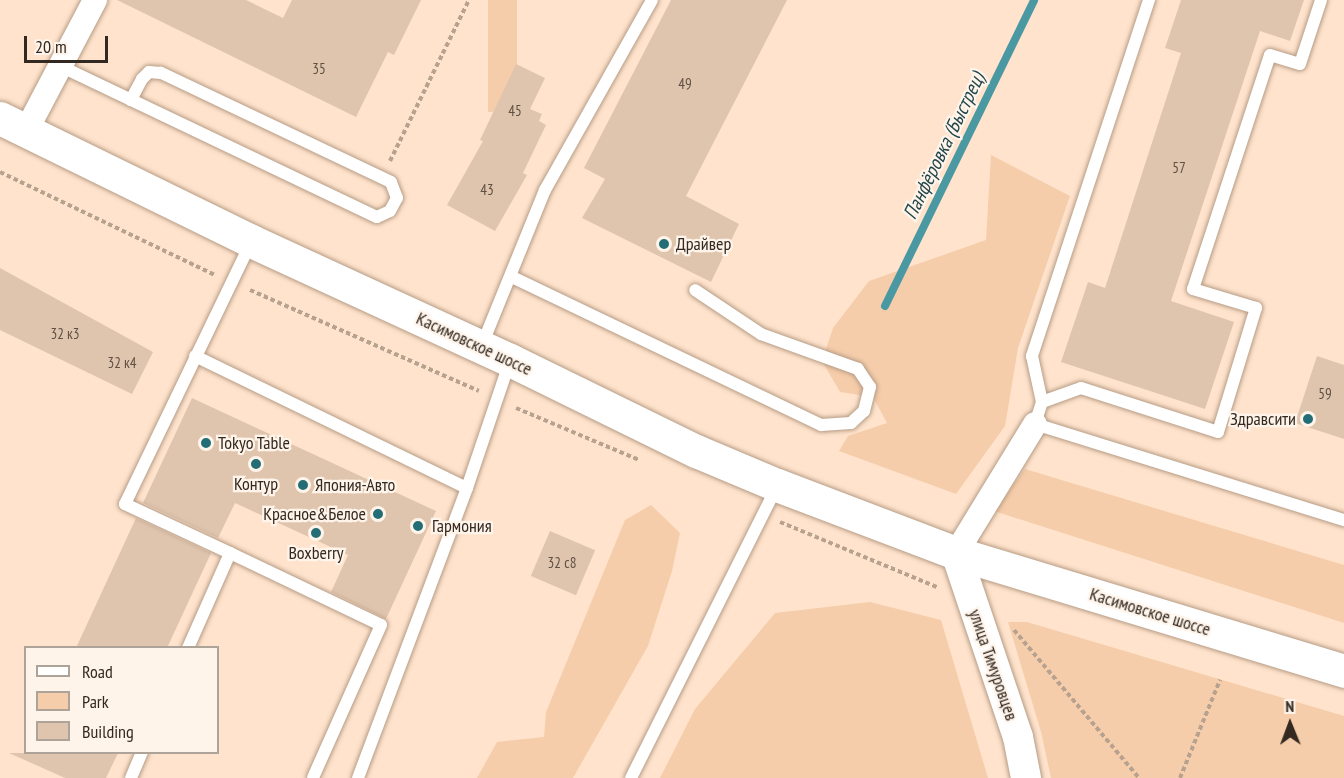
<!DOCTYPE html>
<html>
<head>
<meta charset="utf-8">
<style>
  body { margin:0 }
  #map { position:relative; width:1344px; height:778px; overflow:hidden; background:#ffe3cc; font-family:"PT Sans Narrow",sans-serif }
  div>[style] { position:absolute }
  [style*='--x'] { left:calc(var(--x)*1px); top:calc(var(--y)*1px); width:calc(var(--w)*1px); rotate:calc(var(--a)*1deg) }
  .green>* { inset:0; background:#f6cdaa; transform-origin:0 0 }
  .stream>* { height:8px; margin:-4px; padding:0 4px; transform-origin:4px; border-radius:4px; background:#4998a2 }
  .building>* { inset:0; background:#e0c5ae; transform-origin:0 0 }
  .path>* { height:4px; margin-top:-2px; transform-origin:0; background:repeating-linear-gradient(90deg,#b7a18f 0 4.5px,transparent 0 7.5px) }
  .roads { filter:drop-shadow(0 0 2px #b69c86) drop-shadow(0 0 2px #b69c86) }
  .service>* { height:12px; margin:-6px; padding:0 6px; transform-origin:6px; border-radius:6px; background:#fff }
  .minor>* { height:24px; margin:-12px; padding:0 12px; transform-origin:12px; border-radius:12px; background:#fff }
  .tertiary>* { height:30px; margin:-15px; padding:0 15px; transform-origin:15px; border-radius:15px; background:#fff }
  .secondary>* { height:33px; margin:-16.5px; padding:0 16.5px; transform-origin:16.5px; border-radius:16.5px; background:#fff }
  .dots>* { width:16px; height:16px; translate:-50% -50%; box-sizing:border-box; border:3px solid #fff4ea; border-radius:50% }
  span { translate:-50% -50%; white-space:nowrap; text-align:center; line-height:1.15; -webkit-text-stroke:4.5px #fff4ea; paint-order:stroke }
  .number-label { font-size:15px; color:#5e5044 }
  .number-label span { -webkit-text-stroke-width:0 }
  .poi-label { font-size:18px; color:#332920 }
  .left { translate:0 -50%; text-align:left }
  .right { translate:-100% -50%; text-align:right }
  .street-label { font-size:18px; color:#332920 }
  .water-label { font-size:20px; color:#20464b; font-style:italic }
  .legend { position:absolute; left:24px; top:646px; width:195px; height:108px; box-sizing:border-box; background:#fff4ea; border:2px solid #ada399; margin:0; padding:8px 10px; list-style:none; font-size:18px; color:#332920 }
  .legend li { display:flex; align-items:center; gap:12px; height:30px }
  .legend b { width:30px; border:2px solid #ada399 }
  .north { position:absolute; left:1260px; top:694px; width:60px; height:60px; -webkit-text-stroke:4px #fff4ea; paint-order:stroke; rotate:359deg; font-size:16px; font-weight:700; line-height:24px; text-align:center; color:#332920 }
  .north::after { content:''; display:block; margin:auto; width:21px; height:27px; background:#332920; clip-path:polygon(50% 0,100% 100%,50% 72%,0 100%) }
  .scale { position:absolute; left:24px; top:36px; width:84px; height:27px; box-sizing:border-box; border:3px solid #332920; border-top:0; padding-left:8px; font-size:18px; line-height:21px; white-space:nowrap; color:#332920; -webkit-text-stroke:4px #fff4ea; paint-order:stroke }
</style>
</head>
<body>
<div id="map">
  <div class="green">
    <div style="left:488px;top:0;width:29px;height:112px"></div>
    <div style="clip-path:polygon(991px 155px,1070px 196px,1018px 348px,1005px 426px,956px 494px,839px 451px,848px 436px,887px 423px,873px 397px,840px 392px,822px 361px,833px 328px,869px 281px,986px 240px)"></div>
    <div style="clip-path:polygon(1025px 469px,1344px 565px,1344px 623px,994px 511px)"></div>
    <div style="clip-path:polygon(651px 505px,680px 533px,672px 571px,648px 646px,573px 778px,477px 778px,497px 742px,544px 737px,546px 712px,625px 520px)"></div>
    <div style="clip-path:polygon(870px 602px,941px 620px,988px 778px,660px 778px,695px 709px,775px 613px)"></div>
    <div style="clip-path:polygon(1008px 622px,1027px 622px,1344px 716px,1344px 778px,1051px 778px,1041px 732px)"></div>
  </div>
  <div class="stream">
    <div style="--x:885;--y:306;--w:340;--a:-64"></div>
  </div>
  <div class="building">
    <div style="clip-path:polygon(117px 0,246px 0,283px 18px,292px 0,421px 0,394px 55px,388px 52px,356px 117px)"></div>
    <div style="clip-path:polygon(671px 0,787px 0,686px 196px,739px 224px,711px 282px,582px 218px,605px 179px,584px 168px)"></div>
    <div style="clip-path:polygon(1181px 0,1304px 0,1290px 41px,1260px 31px,1171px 301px,1234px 322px,1205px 409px,1061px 362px,1088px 282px,1105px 288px,1181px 53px,1165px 48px)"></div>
    <div style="clip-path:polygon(516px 64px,545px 78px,530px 109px,542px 114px,539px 121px,546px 125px,523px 173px,527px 175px,495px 231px,447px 205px,483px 141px,480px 140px)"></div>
    <div style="clip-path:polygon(0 268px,153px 352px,132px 394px,0 330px)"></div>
    <div style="clip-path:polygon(1317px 356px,1344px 365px,1344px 439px,1295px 423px)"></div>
    <div style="clip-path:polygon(192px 398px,436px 511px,386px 619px,331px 592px,348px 555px,235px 503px,218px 538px,143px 503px)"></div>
    <div style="clip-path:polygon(136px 518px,211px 553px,167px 648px,76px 648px)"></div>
    <div style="left:550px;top:531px;width:49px;height:49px;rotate:23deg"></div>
    <div style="clip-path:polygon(9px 753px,118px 753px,106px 778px,65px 778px)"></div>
  </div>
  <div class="path">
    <div style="--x:390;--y:161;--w:179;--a:-63.9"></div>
    <div style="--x:0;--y:172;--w:238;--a:25.6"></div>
    <div style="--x:250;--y:290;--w:250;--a:23.8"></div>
    <div style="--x:516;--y:408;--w:134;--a:22.9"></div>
    <div style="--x:780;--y:522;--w:170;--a:22.5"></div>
    <div style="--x:1014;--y:630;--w:194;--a:49.8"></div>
    <div style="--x:1180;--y:778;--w:106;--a:-67.8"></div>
  </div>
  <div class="roads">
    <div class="service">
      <div style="--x:1149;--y:0;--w:375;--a:108.2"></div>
      <div style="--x:1032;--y:356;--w:47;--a:77.7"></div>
      <div style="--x:1042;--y:402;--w:23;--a:108"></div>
      <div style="--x:1035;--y:424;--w:324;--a:17.3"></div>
      <div style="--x:58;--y:65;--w:353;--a:25.5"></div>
      <div style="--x:377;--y:217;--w:14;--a:-25"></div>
      <div style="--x:390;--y:211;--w:15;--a:-62"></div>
      <div style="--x:397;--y:198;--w:17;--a:-111"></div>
      <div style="--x:391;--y:182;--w:255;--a:-154.6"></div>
      <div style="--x:161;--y:73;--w:12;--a:-175"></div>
      <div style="--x:149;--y:72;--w:10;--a:135"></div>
      <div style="--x:142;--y:79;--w:24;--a:118"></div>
      <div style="--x:512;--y:277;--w:343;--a:25.6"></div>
      <div style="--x:821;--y:425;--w:30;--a:-4"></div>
      <div style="--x:851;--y:423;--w:18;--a:-43"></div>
      <div style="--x:864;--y:411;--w:25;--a:-76"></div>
      <div style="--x:870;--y:387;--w:22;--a:-124"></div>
      <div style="--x:858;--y:369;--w:103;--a:-160.2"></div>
      <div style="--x:761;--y:334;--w:79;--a:-146.3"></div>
      <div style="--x:482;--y:345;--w:167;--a:-67.9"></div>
      <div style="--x:545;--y:190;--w:218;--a:-60.6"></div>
      <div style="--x:195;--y:356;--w:302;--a:25.9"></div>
      <div style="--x:1042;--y:402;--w:41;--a:-19.7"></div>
      <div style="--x:1081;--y:388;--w:144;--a:17.8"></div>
      <div style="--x:1218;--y:432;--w:130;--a:-73"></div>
      <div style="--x:1256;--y:308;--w:66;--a:-163.2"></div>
      <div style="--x:1193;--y:289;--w:246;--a:-71.8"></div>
      <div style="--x:1270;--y:55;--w:31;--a:17"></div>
      <div style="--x:1300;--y:64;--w:67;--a:-71.8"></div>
      <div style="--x:230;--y:553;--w:116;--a:-155"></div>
      <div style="--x:125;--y:504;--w:291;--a:-64.3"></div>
      <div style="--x:188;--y:648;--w:104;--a:-66.1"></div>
      <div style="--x:230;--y:553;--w:167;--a:25.5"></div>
      <div style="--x:381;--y:625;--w:167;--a:114"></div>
      <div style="--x:131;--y:778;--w:28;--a:-67"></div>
      <div style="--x:358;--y:778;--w:310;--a:-69.4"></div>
      <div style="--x:467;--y:488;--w:134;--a:-71.3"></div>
      <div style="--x:631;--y:778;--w:326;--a:-63.4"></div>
    </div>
    <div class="minor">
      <div style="--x:26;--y:131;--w:148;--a:-62.2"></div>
      <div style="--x:956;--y:553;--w:151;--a:-58.5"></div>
    </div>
    <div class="tertiary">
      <div style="--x:956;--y:553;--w:194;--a:71.4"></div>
      <div style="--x:1018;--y:737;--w:42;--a:79"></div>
    </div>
    <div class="secondary">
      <div style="--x:0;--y:118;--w:280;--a:26.1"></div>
      <div style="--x:251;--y:241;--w:285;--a:24.7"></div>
      <div style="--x:510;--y:360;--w:207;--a:26.1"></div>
      <div style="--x:696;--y:451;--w:88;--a:22.8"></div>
      <div style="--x:777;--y:485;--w:191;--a:20.8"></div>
      <div style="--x:956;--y:553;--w:406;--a:16.9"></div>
    </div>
  </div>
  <div class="dots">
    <div style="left:664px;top:244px;background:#236d76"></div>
    <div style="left:1308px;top:419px;background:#236d76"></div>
    <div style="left:206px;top:443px;background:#236d76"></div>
    <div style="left:256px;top:464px;background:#236d76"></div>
    <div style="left:303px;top:485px;background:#236d76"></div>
    <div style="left:378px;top:514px;background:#236d76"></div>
    <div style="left:418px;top:526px;background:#236d76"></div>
    <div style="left:316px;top:533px;background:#236d76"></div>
  </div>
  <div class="number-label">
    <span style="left:319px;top:69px">35</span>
    <span style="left:685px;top:84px">49</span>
    <span style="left:515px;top:111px">45</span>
    <span style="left:1179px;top:168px">57</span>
    <span style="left:487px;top:190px">43</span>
    <span style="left:65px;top:334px">32 к3</span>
    <span style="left:122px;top:363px">32 к4</span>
    <span style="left:1325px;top:394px">59</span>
    <span style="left:562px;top:563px">32 с8</span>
  </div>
  <div class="poi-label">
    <span class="left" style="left:676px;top:244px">Драйвер</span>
    <span class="right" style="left:1296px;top:419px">Здравсити</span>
    <span class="left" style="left:218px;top:443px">Tokyo Table</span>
    <span style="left:256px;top:484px">Контур</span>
    <span class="left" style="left:315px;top:485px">Япония-Авто</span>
    <span class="right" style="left:366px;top:514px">Красное&amp;Белое</span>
    <span class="left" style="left:432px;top:526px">Гармония</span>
    <span style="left:316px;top:553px">Boxberry</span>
  </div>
  <div class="street-label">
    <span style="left:474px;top:344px;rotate:25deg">Касимовское шоссе</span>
    <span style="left:1150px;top:612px;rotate:17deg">Касимовское шоссе</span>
    <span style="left:993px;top:665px;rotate:71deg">улица Тимуровцев</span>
  </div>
  <div class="water-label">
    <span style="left:944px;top:146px;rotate:-64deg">Панфёровка (Быстрец)</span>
  </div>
  <ul class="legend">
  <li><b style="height:8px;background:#fff"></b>Road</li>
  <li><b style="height:16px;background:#f6cdaa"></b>Park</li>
  <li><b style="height:16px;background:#e0c5ae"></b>Building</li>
  </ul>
  <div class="north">N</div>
  <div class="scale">20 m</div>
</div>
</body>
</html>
